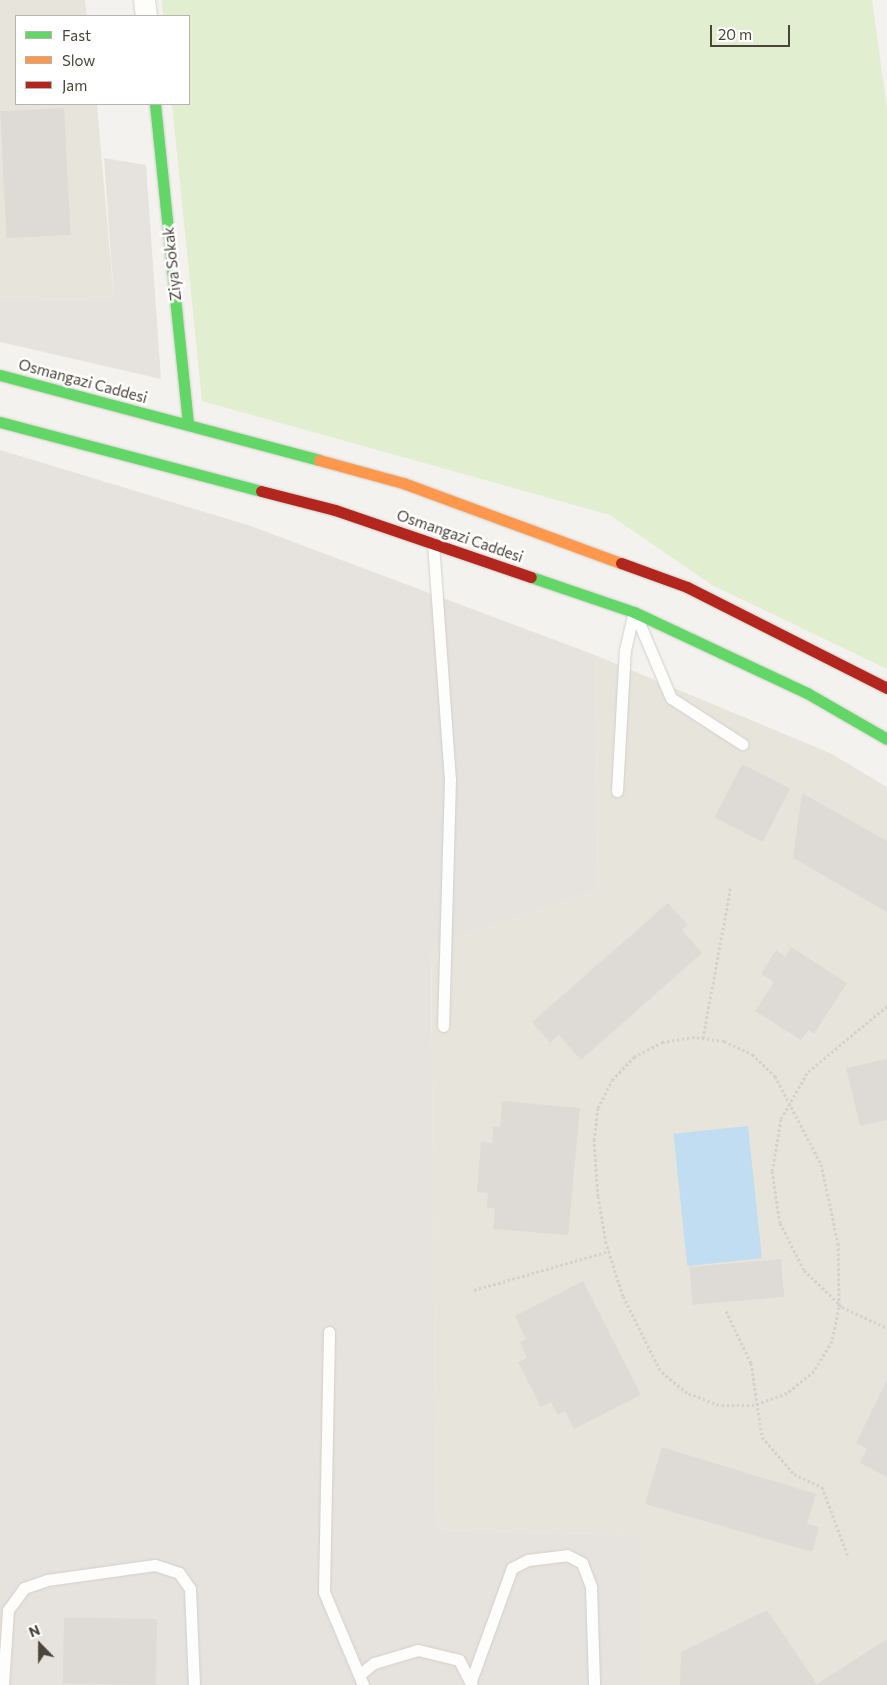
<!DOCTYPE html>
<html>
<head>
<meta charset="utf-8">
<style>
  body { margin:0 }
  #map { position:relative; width:887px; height:1685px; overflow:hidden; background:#f4f2ee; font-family:Commissioner,sans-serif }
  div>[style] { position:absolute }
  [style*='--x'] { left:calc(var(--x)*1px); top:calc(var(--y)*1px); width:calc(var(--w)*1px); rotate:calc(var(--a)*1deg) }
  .residential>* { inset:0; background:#e7e4dc }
  .industrial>* { inset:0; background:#e6e2de }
  .green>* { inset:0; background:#e1eecf }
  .parking>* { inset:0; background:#e6e3df }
  .water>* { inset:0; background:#c0ddf1; transform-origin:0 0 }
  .building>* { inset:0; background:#dedbd6; transform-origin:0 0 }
  .path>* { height:3px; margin-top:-1.5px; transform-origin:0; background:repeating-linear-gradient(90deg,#d3d2cc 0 2.5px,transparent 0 5px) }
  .roads { filter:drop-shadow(0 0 1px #d2d0cb) drop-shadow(0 0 1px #d2d0cb) }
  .lane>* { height:11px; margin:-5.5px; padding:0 5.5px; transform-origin:5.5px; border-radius:5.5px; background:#fdfdfc }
  .street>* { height:21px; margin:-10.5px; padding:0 10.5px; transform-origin:10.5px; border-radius:10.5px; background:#fdfdfc }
  .fast>* { height:11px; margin:-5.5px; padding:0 5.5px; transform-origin:5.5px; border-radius:5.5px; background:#63d668 }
  .slow>* { height:11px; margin:-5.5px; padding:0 5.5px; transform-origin:5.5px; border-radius:5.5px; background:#ff974d }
  .jam>* { height:11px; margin:-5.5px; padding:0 5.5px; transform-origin:5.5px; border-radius:5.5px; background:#b3261e }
  span { translate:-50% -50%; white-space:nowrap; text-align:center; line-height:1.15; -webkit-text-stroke:5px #fff; paint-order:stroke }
  .street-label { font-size:15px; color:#4b4439 }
  .legend { position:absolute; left:15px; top:15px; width:175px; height:90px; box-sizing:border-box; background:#fff; border:1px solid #b7b4b0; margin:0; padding:6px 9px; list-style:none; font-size:15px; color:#4b4439 }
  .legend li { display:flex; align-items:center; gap:10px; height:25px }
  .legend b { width:25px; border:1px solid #b7b4b0 }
  .north { position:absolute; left:15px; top:1620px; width:50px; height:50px; -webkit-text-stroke:4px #fff; paint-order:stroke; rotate:338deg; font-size:14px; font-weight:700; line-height:20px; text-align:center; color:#4b4439 }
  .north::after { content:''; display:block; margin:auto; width:18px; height:22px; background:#4b4439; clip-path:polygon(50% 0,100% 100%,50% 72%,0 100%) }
  .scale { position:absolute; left:710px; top:25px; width:80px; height:22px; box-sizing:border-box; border:2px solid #4b4439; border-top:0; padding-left:6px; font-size:15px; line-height:18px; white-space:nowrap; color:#4b4439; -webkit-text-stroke:4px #fff; paint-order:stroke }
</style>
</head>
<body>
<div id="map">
  <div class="residential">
    <div style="clip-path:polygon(0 0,85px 0,87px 16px,16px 16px,16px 104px,97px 104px,114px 300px,0 299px)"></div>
    <div style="clip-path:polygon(595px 655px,830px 753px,887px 787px,887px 1685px,639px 1685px,639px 1535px,436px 1530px,431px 947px,598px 889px)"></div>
  </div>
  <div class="industrial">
    <div style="clip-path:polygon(0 450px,251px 526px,595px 655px,598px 889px,431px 947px,436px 1530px,639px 1535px,639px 1685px,0 1685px)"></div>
  </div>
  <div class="green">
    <div style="clip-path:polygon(162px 0,872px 0,887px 108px,887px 669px,712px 585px,610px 515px,202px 401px,172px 104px,189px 104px,189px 16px,163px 16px)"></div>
  </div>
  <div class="parking">
    <div style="clip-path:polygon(104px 158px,146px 165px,161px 379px,0 342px,0 299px,114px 300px)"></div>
  </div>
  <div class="water">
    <div style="left:748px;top:1126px;width:133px;height:75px;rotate:84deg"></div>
  </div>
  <div class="building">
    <div style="left:64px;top:108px;width:127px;height:64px;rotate:87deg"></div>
    <div style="left:742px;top:764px;width:54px;height:60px;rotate:27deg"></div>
    <div style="clip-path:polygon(802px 793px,887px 841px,887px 912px,793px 858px)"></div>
    <div style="clip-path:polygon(668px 903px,688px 925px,682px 930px,702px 953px,581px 1060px,559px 1035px,550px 1043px,532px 1022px)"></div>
    <div style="clip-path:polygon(791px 947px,847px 983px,814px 1034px,808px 1030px,801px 1040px,755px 1011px,774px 982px,761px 974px,776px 950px,785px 957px)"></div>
    <div style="clip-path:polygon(887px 1059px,887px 1120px,860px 1126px,846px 1068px)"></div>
    <div style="clip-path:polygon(502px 1101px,580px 1108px,568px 1235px,493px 1229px,495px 1208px,487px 1208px,488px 1193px,477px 1192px,481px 1142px,492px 1143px,493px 1126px,500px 1127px)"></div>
    <div style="left:781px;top:1259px;width:38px;height:92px;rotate:85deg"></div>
    <div style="clip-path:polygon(583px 1281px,641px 1395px,574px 1429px,565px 1411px,558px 1415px,551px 1402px,541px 1407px,518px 1362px,527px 1358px,520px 1342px,526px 1339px,515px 1316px)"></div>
    <div style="clip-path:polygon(887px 1380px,887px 1477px,860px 1463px,867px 1449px,856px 1443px)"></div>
    <div style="clip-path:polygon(662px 1447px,816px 1494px,807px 1524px,819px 1527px,812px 1552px,645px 1504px)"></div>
    <div style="clip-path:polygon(767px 1610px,817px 1684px,887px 1639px,887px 1685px,680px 1685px,681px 1652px)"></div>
    <div style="left:157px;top:1619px;width:66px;height:93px;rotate:91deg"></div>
  </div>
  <div class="path">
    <div style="--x:887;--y:1006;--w:104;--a:140.1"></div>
    <div style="--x:807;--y:1073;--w:53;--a:119.5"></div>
    <div style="--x:781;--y:1119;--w:53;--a:99.8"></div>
    <div style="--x:772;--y:1171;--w:53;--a:81.3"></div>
    <div style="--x:780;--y:1223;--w:53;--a:62.9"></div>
    <div style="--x:804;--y:1270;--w:53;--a:44.2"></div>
    <div style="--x:842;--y:1307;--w:50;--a:25"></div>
    <div style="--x:692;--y:1037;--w:32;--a:7"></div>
    <div style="--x:724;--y:1041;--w:31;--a:25"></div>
    <div style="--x:752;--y:1054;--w:32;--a:44"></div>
    <div style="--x:775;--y:1076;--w:99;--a:62.4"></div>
    <div style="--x:821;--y:1164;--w:81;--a:77.9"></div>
    <div style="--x:838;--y:1243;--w:64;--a:89.1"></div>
    <div style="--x:839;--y:1307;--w:35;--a:102"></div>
    <div style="--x:832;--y:1341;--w:35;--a:121"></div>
    <div style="--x:814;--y:1371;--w:35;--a:141"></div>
    <div style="--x:787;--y:1393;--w:35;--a:160"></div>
    <div style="--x:754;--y:1405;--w:35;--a:180"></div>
    <div style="--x:719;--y:1405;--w:34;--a:-159"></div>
    <div style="--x:687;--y:1393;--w:35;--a:-140"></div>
    <div style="--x:660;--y:1370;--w:83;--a:-116.6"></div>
    <div style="--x:623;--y:1296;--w:56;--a:-107.8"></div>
    <div style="--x:606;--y:1243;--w:48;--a:-99.7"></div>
    <div style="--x:598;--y:1196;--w:56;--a:-94.1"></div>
    <div style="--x:594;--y:1140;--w:32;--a:-83"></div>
    <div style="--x:598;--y:1108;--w:31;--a:-63"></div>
    <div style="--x:612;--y:1080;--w:32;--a:-46"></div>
    <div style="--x:634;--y:1057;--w:32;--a:-28"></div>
    <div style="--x:662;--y:1042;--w:30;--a:-9"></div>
    <div style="--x:703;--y:1038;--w:155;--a:-79.6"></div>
    <div style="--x:474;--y:1290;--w:141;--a:-16.1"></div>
    <div style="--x:726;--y:1311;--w:58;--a:64.3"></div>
    <div style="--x:751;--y:1363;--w:75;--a:81.5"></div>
    <div style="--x:762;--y:1437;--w:49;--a:49.1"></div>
    <div style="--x:794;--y:1474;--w:31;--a:25"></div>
    <div style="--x:822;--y:1487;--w:74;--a:69.4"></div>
  </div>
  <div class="roads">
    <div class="lane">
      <div style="--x:433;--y:543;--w:237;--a:85.9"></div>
      <div style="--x:450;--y:779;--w:247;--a:91.6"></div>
      <div style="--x:637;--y:618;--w:87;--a:67"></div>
      <div style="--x:671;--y:698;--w:85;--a:32.9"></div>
      <div style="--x:617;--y:791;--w:141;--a:-86.8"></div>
      <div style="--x:625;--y:650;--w:39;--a:-77"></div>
      <div style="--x:329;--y:1332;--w:260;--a:91.1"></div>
      <div style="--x:324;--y:1592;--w:101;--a:67.2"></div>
      <div style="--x:359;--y:1675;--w:19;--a:-39"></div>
      <div style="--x:374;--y:1663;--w:46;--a:-16.5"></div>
      <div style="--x:418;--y:1650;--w:42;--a:13.7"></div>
      <div style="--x:459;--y:1660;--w:28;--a:63"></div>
      <div style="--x:471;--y:1681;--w:120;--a:-70.1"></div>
      <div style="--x:512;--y:1568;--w:18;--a:-27"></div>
      <div style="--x:528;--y:1560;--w:39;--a:-7"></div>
      <div style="--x:567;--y:1555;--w:17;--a:28"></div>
      <div style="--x:582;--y:1563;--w:26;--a:69"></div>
      <div style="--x:591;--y:1587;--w:98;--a:88.2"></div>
      <div style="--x:3;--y:1685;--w:75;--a:-86.2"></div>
      <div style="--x:8;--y:1610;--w:27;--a:-54"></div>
      <div style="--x:24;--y:1588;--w:24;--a:-19"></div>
      <div style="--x:47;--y:1580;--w:109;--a:-7.9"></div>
      <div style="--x:155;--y:1565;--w:25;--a:18"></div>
      <div style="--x:179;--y:1573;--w:19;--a:55"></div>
      <div style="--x:190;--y:1589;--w:96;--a:87.6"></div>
    </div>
    <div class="street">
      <div style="--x:144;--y:0;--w:16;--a:83"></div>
    </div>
    <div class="fast">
      <div style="--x:155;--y:104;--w:322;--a:84.1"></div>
      <div style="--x:0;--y:375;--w:330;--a:14.9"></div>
      <div style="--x:0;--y:422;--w:270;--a:14.8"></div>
      <div style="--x:531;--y:577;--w:109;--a:18.8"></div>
      <div style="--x:634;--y:612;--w:191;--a:25.1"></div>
      <div style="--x:807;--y:693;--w:92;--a:29.9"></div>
    </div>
    <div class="slow">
      <div style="--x:319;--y:460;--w:87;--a:15.3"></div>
      <div style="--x:403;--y:483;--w:232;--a:20.2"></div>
    </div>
    <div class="jam">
      <div style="--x:261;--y:491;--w:76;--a:14.4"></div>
      <div style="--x:335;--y:510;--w:207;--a:18.9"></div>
      <div style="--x:621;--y:563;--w:70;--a:20"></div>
      <div style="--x:687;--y:587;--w:224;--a:26.8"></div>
    </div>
  </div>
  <div class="street-label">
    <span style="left:172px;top:264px;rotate:-96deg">Ziya Sokak</span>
    <span style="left:83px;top:381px;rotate:15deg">Osmangazi Caddesi</span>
    <span style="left:460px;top:536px;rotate:19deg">Osmangazi Caddesi</span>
  </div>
  <ul class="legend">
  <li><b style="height:6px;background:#63d668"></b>Fast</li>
  <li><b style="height:6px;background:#ff974d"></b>Slow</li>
  <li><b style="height:6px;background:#b3261e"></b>Jam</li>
  </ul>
  <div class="north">N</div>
  <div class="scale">20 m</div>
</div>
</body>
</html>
